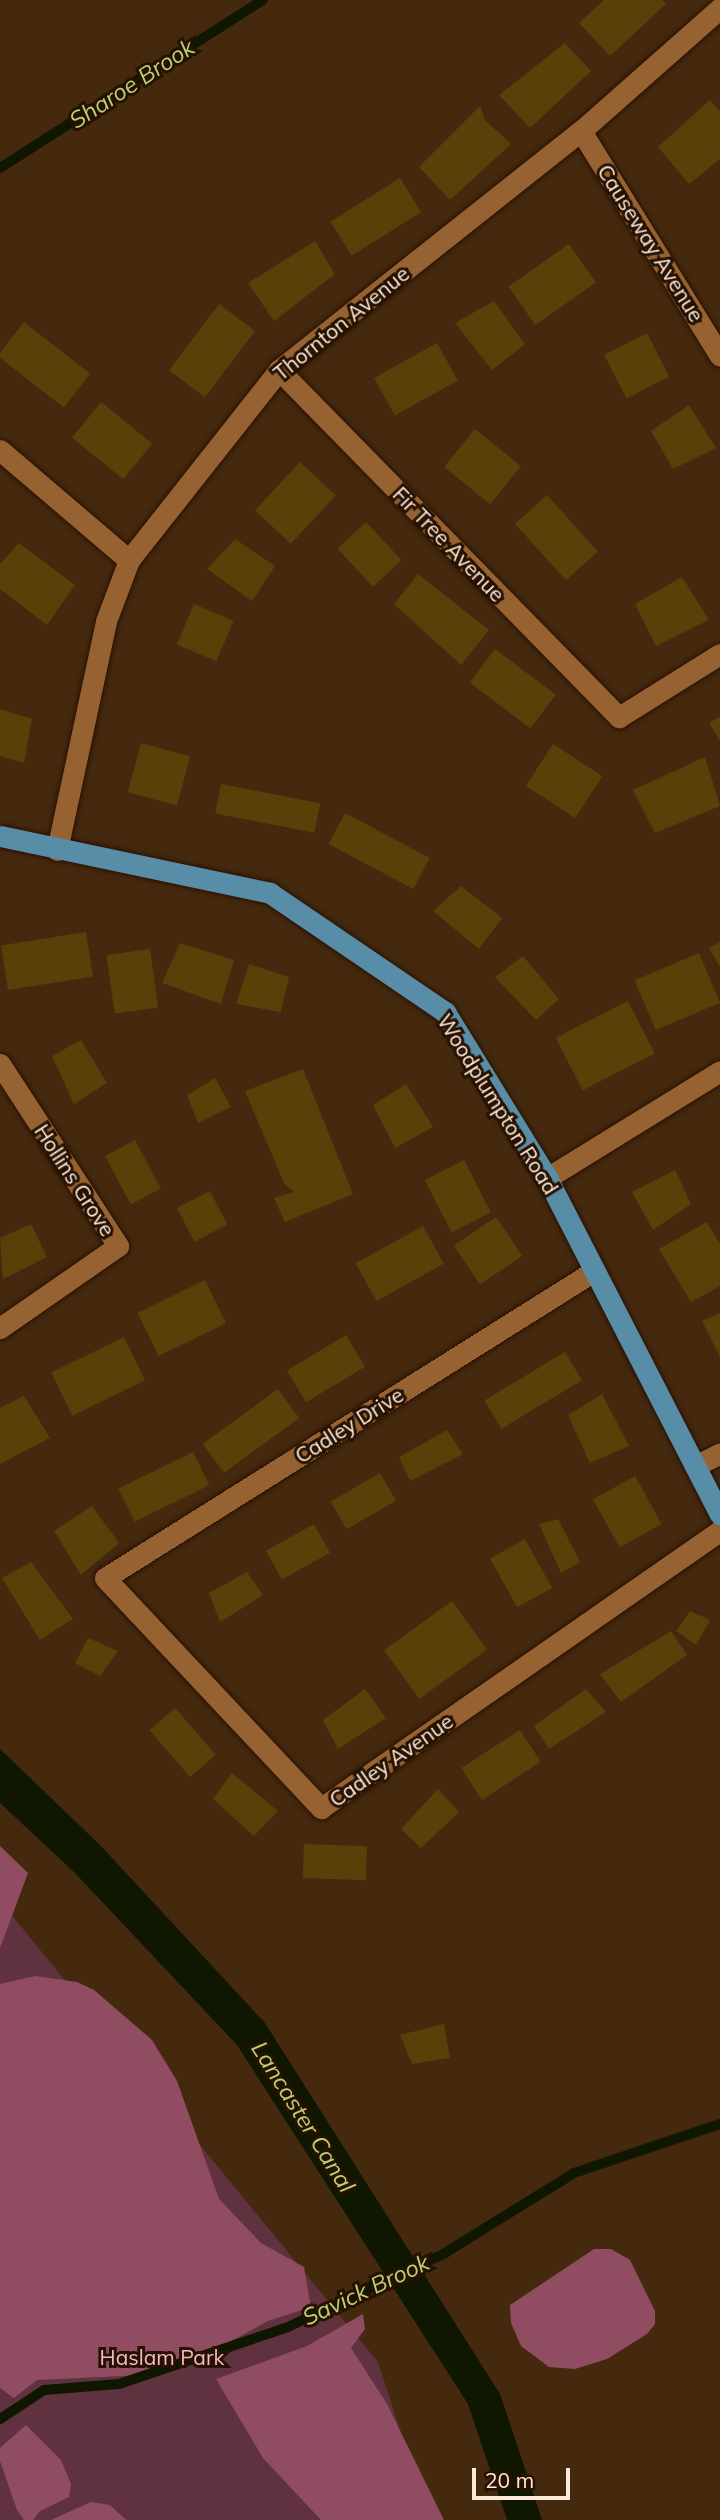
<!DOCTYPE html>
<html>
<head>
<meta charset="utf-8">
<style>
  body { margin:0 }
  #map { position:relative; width:720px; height:2520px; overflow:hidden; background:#44290f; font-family:Mulish,sans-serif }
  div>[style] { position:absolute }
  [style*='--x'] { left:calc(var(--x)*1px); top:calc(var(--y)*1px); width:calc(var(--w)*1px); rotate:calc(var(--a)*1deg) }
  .green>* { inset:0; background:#603240 }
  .forest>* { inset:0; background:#904d61 }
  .water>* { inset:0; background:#101700 }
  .stream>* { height:10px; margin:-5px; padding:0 5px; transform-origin:5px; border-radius:5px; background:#101700 }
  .building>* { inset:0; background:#594009; transform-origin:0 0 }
  .roads { filter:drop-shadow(0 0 2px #2a1100) drop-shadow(0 0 2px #2a1100) }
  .minor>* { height:21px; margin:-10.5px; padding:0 10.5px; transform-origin:10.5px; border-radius:10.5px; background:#966231 }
  .major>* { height:21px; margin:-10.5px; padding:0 10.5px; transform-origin:10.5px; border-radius:10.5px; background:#588da7 }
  span { translate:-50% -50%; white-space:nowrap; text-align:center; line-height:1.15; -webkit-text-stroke:6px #271201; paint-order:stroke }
  .street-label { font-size:21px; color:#fceadb }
  .park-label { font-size:21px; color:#f5b8c7 }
  .water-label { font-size:23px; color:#b8d275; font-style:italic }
  .scale { position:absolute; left:472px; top:2468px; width:98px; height:32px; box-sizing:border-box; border:4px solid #fceadb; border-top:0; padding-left:9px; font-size:21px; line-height:24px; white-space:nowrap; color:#fceadb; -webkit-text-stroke:5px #271201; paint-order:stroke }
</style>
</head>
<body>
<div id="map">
  <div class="green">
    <div style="clip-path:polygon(0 1901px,378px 2362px,429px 2520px,0 2520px)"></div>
  </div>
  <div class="forest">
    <div style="clip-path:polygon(0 1846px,28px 1873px,0 1948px)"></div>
    <div style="clip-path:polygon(35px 1976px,77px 1982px,94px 1990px,152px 2040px,177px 2081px,219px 2199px,261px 2243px,304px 2267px,311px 2307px,268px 2321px,208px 2354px,143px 2375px,37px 2380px,14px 2398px,0 2388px,0 1984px)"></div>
    <div style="clip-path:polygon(594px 2249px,611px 2249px,630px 2260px,655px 2311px,655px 2324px,647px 2334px,607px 2359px,575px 2369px,549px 2367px,521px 2346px,511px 2323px,510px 2305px)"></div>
    <div style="clip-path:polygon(363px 2314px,365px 2329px,351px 2348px,387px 2404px,444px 2520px,321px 2520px,263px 2458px,216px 2379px,307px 2346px)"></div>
    <div style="clip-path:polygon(26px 2425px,61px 2460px,71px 2484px,69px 2497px,40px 2511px,33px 2520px,24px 2520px,17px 2510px,0 2461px,0 2448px)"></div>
    <div style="clip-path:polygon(91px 2502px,110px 2505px,126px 2520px,51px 2520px)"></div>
  </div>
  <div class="water">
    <div style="clip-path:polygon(0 1749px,100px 1845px,265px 2023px,500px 2394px,542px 2520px,507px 2520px,468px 2404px,237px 2045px,74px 1872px,0 1803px)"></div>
  </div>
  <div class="stream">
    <div style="--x:0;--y:168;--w:312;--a:-32.6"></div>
    <div style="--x:0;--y:2419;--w:53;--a:-33.4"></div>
    <div style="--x:44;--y:2390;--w:75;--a:-4.6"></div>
    <div style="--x:119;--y:2384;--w:178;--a:-18.6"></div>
    <div style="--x:288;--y:2327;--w:174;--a:-25.2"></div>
    <div style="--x:445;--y:2253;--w:152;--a:-31.8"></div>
    <div style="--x:574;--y:2173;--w:154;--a:-18.6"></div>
  </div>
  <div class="building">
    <div style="clip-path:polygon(604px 0,663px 0,666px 4px,610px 56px,579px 23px)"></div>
    <div style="clip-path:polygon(565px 43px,591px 71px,530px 128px,499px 95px)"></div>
    <div style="clip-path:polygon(710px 100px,720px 111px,720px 159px,689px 184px,658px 147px)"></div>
    <div style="clip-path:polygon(480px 106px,485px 120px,511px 144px,450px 200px,419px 167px)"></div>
    <div style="left:400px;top:178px;width:40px;height:82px;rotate:58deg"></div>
    <div style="clip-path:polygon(315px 241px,335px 274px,274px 321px,248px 283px)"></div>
    <div style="left:569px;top:244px;width:47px;height:74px;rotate:55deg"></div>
    <div style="clip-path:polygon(494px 301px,525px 344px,492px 370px,455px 323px)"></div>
    <div style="left:219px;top:304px;width:45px;height:83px;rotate:37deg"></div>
    <div style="left:24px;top:322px;width:84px;height:43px;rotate:38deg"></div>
    <div style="left:647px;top:333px;width:49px;height:48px;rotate:63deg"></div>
    <div style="left:437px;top:343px;width:43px;height:72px;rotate:61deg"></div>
    <div style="left:101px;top:402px;width:66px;height:46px;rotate:39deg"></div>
    <div style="clip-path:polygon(689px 405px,716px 448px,673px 469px,651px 431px)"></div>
    <div style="left:475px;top:429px;width:59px;height:49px;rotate:39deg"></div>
    <div style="left:300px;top:462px;width:49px;height:66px;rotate:43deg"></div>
    <div style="left:547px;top:495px;width:76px;height:43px;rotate:48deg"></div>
    <div style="left:366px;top:522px;width:52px;height:39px;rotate:47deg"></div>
    <div style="clip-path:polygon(235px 539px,275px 566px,252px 601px,207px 569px)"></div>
    <div style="clip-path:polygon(19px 543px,75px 585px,47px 625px,0 589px,0 564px)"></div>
    <div style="clip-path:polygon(418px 574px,489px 630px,461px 665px,394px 604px)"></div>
    <div style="clip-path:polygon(682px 577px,709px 620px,656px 646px,635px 604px)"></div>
    <div style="left:194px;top:604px;width:43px;height:44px;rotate:23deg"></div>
    <div style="left:495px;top:649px;width:76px;height:42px;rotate:37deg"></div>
    <div style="clip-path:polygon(0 709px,32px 719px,24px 763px,0 756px)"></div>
    <div style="clip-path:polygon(720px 717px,720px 741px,709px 723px)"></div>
    <div style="left:141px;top:743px;width:51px;height:51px;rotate:15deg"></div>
    <div style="left:553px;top:744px;width:59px;height:50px;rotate:33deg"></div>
    <div style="clip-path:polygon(705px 757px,720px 806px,655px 833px,633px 790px)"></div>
    <div style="left:221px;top:784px;width:101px;height:30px;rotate:11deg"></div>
    <div style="left:345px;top:813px;width:96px;height:35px;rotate:28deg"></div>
    <div style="clip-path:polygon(461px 886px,502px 918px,479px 949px,433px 911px)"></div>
    <div style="left:86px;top:932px;width:45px;height:86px;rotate:81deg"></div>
    <div style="clip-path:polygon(720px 942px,720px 967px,709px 948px)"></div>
    <div style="clip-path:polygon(180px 943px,234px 960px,221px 1004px,162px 983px)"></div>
    <div style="left:150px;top:949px;width:59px;height:44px;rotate:82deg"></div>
    <div style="left:699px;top:953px;width:54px;height:70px;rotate:67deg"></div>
    <div style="clip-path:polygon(523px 956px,559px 999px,536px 1020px,495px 977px)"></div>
    <div style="clip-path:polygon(249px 964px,289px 977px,281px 1012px,236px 1004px)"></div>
    <div style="left:628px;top:1001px;width:59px;height:81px;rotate:63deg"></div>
    <div style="clip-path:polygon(81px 1040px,107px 1083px,74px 1104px,52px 1056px)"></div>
    <div style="clip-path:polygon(303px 1069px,353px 1194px,285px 1222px,274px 1198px,294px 1192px,284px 1183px,245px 1091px)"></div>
    <div style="clip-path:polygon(215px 1078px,231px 1107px,198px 1123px,187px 1095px)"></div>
    <div style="clip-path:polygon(406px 1084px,433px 1127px,395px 1148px,373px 1105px)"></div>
    <div style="left:135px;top:1140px;width:55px;height:34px;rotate:62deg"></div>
    <div style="left:464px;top:1160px;width:59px;height:44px;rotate:63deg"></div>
    <div style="clip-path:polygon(675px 1170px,691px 1204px,653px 1230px,632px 1192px)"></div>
    <div style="left:210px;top:1191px;width:38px;height:37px;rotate:63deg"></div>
    <div style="left:496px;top:1217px;width:47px;height:51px;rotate:56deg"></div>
    <div style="clip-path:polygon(707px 1222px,720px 1244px,720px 1286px,691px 1302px,659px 1249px)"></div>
    <div style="clip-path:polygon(31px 1224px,47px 1257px,3px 1279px,0 1238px)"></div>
    <div style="left:423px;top:1226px;width:43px;height:77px;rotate:61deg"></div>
    <div style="left:205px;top:1280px;width:48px;height:75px;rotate:64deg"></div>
    <div style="clip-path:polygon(720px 1313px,720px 1357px,702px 1321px)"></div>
    <div style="left:346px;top:1335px;width:37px;height:69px;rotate:59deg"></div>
    <div style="left:124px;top:1337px;width:48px;height:81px;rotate:64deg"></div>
    <div style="left:565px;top:1352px;width:33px;height:94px;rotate:59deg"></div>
    <div style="left:278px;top:1389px;width:36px;height:93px;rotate:54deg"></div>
    <div style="clip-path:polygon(602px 1394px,629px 1446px,590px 1463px,568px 1415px)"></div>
    <div style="clip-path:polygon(24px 1396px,50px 1438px,0 1464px,0 1408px)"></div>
    <div style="clip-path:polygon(447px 1430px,463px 1454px,410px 1481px,399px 1457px)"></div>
    <div style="left:193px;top:1452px;width:37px;height:83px;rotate:64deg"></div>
    <div style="left:380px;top:1473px;width:32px;height:57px;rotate:60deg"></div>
    <div style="left:635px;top:1476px;width:55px;height:48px;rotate:61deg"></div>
    <div style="clip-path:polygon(92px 1506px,119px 1543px,81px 1575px,54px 1531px)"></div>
    <div style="clip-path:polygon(558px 1519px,580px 1562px,561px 1573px,539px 1524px)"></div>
    <div style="left:314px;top:1524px;width:33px;height:55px;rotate:61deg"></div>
    <div style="left:525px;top:1539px;width:56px;height:40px;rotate:61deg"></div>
    <div style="clip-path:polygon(31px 1562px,73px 1619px,40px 1640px,2px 1578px)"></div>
    <div style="clip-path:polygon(247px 1572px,263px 1595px,220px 1622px,209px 1593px)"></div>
    <div style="left:452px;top:1601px;width:60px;height:84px;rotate:54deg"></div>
    <div style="clip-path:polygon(690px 1611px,710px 1620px,696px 1645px,676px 1631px)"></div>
    <div style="clip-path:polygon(671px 1631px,687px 1655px,621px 1702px,600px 1674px)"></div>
    <div style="clip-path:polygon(88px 1638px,118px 1651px,100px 1676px,75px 1663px)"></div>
    <div style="clip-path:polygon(365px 1689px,386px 1718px,338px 1749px,323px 1720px)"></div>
    <div style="clip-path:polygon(586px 1689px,606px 1712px,549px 1749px,534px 1726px)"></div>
    <div style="left:175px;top:1708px;width:62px;height:34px;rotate:49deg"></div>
    <div style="left:520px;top:1730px;width:38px;height:70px;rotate:57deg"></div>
    <div style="clip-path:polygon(232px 1773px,278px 1811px,254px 1836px,213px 1799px)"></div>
    <div style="clip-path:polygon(438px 1789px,459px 1812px,421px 1848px,401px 1829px)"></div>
    <div style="left:304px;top:1844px;width:63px;height:34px;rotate:2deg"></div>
    <div style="clip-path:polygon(444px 2024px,450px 2058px,412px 2064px,400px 2035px)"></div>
  </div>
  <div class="roads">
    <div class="minor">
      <div style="--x:581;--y:131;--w:264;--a:58.3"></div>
      <div style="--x:279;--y:370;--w:486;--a:45.6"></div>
      <div style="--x:619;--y:717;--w:119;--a:-32"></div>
      <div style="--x:0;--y:450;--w:170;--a:40.5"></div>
      <div style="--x:57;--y:850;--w:234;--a:-77.9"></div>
      <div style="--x:106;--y:621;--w:65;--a:-69.3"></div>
      <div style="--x:129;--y:560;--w:242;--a:-51.7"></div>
      <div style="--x:279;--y:370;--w:385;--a:-38.4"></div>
      <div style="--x:581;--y:131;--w:186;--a:-41.5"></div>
      <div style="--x:0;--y:1064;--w:217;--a:57"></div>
      <div style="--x:118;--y:1246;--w:144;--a:145.2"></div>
      <div style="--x:547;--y:1178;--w:203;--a:-31.7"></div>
      <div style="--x:594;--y:1271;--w:577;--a:147.88"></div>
      <div style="--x:105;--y:1578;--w:316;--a:46.8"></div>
      <div style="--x:321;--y:1808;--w:486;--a:-34.8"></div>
      <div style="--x:695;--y:1466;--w:28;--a:-27"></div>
    </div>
    <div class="major">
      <div style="--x:0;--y:836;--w:276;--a:11.9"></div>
      <div style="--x:270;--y:893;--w:212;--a:34.2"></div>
      <div style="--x:445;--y:1012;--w:195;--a:58.4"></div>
      <div style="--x:547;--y:1178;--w:378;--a:62.8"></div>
    </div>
  </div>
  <div class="street-label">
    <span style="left:651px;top:243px;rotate:58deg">Causeway Avenue</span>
    <span style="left:341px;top:323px;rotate:-39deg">Thornton Avenue</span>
    <span style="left:449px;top:544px;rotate:46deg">Fir Tree Avenue</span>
    <span style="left:498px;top:1104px;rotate:58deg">Woodplumpton Road</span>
    <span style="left:75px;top:1180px;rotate:57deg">Hollins Grove</span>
    <span style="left:349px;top:1425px;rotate:-32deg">Cadley Drive</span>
    <span style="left:391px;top:1760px;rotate:-35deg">Cadley Avenue</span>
  </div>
  <div class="park-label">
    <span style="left:162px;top:2357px">Haslam Park</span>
  </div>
  <div class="water-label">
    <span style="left:132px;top:84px;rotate:-33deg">Sharoe Brook</span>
    <span style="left:303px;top:2117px;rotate:58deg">Lancaster Canal</span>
    <span style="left:366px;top:2290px;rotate:-25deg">Savick Brook</span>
  </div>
  <div class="scale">20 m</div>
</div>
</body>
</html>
